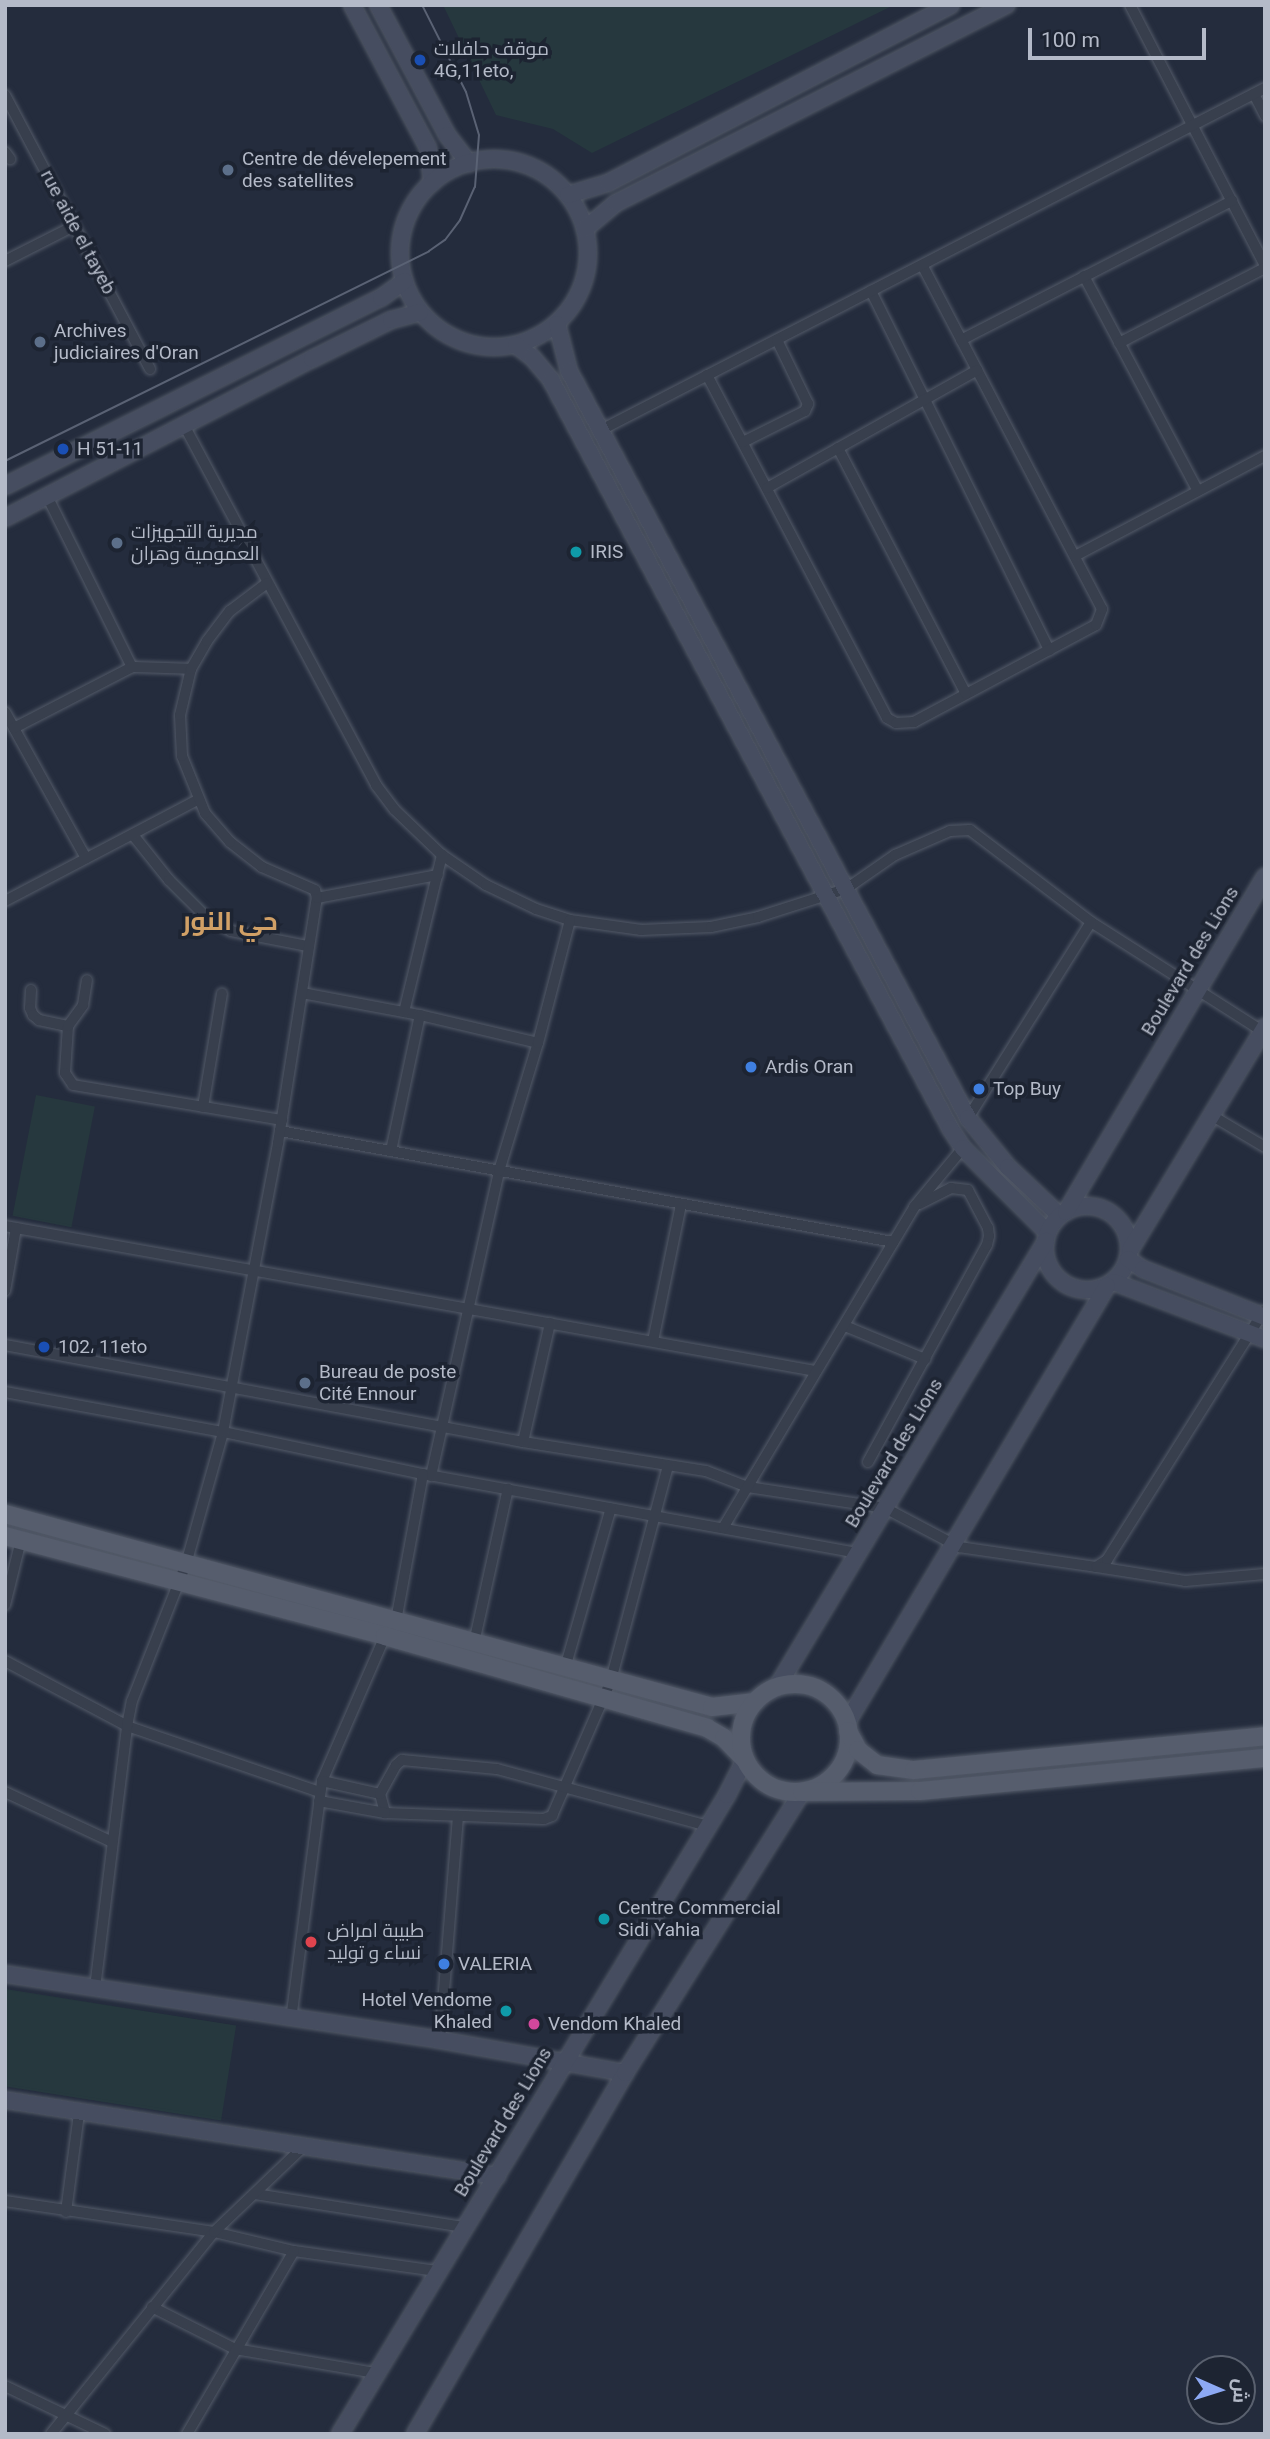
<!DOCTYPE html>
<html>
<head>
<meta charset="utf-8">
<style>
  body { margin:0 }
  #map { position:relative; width:1270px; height:2439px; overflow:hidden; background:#242c3d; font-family:Roboto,Cairo,sans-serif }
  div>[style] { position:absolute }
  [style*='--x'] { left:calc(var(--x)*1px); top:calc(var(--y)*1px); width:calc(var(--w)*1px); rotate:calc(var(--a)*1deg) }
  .green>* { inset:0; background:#26383e; transform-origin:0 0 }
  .roads { filter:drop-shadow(0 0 2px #535a68) drop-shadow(0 0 2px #535a68) }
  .street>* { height:10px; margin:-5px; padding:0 5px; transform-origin:5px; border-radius:5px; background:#383f4d }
  .secondary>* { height:16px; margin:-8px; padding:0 8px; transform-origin:8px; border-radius:8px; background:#464d60 }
  .secondary>.ring { margin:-8px; padding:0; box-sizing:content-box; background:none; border:16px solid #464d60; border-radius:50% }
  .primary>* { height:18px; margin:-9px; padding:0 9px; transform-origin:9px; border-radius:9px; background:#565d6d }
  .primary>.ring { margin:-9px; padding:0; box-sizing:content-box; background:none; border:18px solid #565d6d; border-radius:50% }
  .tram>* { height:2px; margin:-1px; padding:0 1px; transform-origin:1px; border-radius:1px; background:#5a6274 }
  .dots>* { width:19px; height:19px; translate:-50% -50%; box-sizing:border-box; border:4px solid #1d2432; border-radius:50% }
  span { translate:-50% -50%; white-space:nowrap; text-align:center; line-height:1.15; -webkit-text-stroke:7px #1d2432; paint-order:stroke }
  .poi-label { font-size:19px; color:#b4bac8 }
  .left { translate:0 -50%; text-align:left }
  .right { translate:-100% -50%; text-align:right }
  .street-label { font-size:19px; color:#b4bac8 }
  .district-label { font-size:26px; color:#d1a066; font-weight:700 }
  .frame { position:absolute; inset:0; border:7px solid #b4bac8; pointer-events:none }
  .north { position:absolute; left:1186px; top:2355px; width:70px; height:70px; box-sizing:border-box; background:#1d2432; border:2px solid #59606e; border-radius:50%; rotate:93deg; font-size:19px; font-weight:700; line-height:28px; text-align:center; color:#b4bac8 }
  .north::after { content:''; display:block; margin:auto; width:24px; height:32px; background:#8da9f4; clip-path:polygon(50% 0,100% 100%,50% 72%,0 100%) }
  .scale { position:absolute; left:1028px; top:28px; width:178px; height:32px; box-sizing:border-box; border:4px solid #b4bac8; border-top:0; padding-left:9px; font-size:21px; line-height:24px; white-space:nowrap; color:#b4bac8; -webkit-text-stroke:5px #1d2432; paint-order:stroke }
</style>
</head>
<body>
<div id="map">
  <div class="green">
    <div style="clip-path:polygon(443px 5px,894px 5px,592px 153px,553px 129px,496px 115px)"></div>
    <div style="left:36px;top:1095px;width:60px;height:123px;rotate:11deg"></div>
    <div style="left:5px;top:1989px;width:234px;height:96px;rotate:9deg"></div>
  </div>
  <div class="roads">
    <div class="street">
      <div style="--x:1130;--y:5;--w:293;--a:62.6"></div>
      <div style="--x:1254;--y:94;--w:25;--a:63"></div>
      <div style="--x:5;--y:95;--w:310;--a:62.1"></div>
      <div style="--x:5;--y:152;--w:9;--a:54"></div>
      <div style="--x:5;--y:261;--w:77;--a:-26.9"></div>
      <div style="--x:1084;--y:276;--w:243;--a:62.1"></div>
      <div style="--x:871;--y:291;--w:401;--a:63.6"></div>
      <div style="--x:961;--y:340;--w:305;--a:-27.2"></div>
      <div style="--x:1119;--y:343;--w:164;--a:-27.2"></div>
      <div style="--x:707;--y:375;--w:387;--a:62.3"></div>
      <div style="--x:887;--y:718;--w:10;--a:29"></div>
      <div style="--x:896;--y:723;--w:18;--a:-3"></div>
      <div style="--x:914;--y:722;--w:206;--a:-28.1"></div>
      <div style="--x:1096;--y:625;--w:17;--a:-69"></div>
      <div style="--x:1102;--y:609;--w:388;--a:-117.6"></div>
      <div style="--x:184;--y:425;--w:408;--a:61.9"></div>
      <div style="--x:376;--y:785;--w:31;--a:53"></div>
      <div style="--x:395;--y:810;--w:65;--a:43.8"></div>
      <div style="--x:442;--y:855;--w:53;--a:34.3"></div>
      <div style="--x:486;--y:885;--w:55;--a:25.6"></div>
      <div style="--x:536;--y:909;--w:36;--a:18"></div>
      <div style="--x:570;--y:920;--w:72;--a:8"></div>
      <div style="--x:641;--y:930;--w:70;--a:-2.5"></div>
      <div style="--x:711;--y:927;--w:48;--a:-12"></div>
      <div style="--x:758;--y:917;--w:92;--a:-17.7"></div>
      <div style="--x:846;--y:889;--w:60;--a:-34.8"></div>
      <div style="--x:895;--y:855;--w:60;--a:-23.6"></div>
      <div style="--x:950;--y:831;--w:20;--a:-3"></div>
      <div style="--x:970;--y:830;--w:152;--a:37.2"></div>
      <div style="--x:1091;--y:922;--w:203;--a:32.5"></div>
      <div style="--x:601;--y:430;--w:747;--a:-27.25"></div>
      <div style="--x:743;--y:442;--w:69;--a:-26.6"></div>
      <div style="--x:805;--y:411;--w:8;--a:-67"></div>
      <div style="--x:808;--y:404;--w:71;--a:-115.8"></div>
      <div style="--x:838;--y:448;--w:277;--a:62.5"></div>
      <div style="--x:767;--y:488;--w:241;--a:-29.3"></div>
      <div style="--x:48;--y:498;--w:189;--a:63.6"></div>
      <div style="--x:1075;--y:556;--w:215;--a:-27.8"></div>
      <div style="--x:5;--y:712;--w:167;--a:61"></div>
      <div style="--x:14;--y:728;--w:133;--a:-27.3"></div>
      <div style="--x:132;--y:667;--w:59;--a:1.9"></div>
      <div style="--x:133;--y:835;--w:58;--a:51.3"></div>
      <div style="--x:169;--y:880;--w:52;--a:45"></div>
      <div style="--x:206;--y:917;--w:29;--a:29"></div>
      <div style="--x:231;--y:931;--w:77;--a:11.2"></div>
      <div style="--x:317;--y:898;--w:123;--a:-10.8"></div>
      <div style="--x:5;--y:901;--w:219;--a:-27.7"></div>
      <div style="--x:31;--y:990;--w:18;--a:93"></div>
      <div style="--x:30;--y:1008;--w:8;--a:67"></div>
      <div style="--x:33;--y:1015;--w:8;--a:40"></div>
      <div style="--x:39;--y:1020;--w:30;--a:12"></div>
      <div style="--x:68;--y:1026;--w:47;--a:93.7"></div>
      <div style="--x:65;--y:1073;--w:14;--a:56"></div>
      <div style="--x:73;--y:1085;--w:212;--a:9.5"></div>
      <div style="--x:302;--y:993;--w:120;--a:10.6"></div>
      <div style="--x:420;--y:1015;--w:121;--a:13.3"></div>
      <div style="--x:404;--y:1012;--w:162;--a:-76.4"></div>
      <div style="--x:68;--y:1026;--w:26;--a:-54"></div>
      <div style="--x:83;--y:1005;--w:25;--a:-81"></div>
      <div style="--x:203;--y:1107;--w:115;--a:-80.5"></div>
      <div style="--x:1211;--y:1115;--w:63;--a:30.7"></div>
      <div style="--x:968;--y:1118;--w:231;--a:-57.9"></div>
      <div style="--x:280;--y:1131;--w:623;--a:10.26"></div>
      <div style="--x:391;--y:1151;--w:139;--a:-78"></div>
      <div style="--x:5;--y:1226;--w:824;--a:10.14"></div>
      <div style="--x:5;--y:1291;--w:64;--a:-80.1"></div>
      <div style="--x:845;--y:1326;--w:87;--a:22.4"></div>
      <div style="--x:653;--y:1341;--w:140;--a:-78.4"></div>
      <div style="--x:5;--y:1345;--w:527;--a:10.61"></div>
      <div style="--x:523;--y:1442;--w:185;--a:9"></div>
      <div style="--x:706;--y:1471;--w:45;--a:20.9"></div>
      <div style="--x:748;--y:1487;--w:139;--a:8.7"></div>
      <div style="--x:885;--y:1508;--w:84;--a:27.8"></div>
      <div style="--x:959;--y:1547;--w:138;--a:8.3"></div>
      <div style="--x:1096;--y:1567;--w:13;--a:-32"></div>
      <div style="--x:1107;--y:1560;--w:294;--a:-57.8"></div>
      <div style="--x:5;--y:1392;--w:222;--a:10.4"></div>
      <div style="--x:223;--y:1432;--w:204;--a:11.9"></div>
      <div style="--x:423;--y:1474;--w:443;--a:10.3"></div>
      <div style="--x:523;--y:1442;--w:122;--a:-77.2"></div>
      <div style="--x:868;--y:1462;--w:247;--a:-61.3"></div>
      <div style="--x:987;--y:1245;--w:9;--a:-77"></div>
      <div style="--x:989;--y:1236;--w:8;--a:-97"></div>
      <div style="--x:988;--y:1228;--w:43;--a:-117.8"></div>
      <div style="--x:968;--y:1190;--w:17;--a:-173"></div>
      <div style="--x:951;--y:1188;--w:35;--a:153"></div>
      <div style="--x:431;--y:1476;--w:312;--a:-77.4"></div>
      <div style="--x:499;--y:1171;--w:134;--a:-73.1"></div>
      <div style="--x:538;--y:1043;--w:127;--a:-75.4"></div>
      <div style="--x:723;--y:1528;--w:374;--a:-59.2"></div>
      <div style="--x:914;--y:1207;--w:77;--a:-50.3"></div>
      <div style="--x:1097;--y:1567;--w:89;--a:9"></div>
      <div style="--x:1185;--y:1581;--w:80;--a:-5"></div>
      <div style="--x:5;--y:1605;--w:67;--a:-76.2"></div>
      <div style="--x:396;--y:1621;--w:149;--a:-79.6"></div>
      <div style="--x:474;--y:1643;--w:158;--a:-77.6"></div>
      <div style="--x:5;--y:1661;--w:138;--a:28"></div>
      <div style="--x:127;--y:1726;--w:204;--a:18.9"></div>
      <div style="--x:565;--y:1668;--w:166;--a:-74"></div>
      <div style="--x:322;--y:1781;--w:158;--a:-66.5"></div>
      <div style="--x:5;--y:1792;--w:118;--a:25"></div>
      <div style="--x:380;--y:1794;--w:20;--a:75"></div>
      <div style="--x:385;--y:1813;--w:159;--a:2.2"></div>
      <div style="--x:544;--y:1819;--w:9;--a:-21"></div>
      <div style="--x:552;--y:1816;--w:148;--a:-66.5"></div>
      <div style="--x:611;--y:1680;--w:221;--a:-75.1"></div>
      <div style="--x:319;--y:1801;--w:67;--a:10.3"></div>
      <div style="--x:95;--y:1988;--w:264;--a:-83"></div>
      <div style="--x:127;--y:1726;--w:25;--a:-79"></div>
      <div style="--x:132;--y:1701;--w:147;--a:-68.5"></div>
      <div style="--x:186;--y:1564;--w:137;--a:-74.3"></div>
      <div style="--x:223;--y:1432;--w:294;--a:-79.2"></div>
      <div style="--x:278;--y:1143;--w:248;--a:-81"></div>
      <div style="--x:317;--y:898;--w:8;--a:-104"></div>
      <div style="--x:315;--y:890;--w:58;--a:-156.5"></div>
      <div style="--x:262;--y:867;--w:41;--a:-142"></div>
      <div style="--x:230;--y:842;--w:38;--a:-131"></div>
      <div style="--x:205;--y:813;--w:61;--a:-112"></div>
      <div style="--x:182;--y:756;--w:41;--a:-92.8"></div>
      <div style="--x:180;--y:715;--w:47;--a:-76.6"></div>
      <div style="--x:191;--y:669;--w:32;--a:-60"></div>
      <div style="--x:207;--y:641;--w:38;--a:-53"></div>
      <div style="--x:230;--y:611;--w:46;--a:-37.1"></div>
      <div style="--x:291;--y:2020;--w:241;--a:-82.6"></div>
      <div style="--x:322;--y:1781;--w:59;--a:12.6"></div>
      <div style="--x:380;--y:1794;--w:33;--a:-61"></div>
      <div style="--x:396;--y:1765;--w:8;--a:-40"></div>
      <div style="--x:402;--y:1760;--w:95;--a:5.4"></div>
      <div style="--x:497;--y:1769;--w:219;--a:15.1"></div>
      <div style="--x:440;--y:2040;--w:225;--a:-85.4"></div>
      <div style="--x:255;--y:2194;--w:212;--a:9"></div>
      <div style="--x:5;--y:2201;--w:211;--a:8.4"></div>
      <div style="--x:214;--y:2232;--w:82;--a:13.4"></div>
      <div style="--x:294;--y:2251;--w:144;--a:8"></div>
      <div style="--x:66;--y:2212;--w:100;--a:-82.5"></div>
      <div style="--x:152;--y:2307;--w:93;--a:26.8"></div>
      <div style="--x:235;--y:2349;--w:143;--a:9.7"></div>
      <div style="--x:5;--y:2386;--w:111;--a:25.6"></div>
      <div style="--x:51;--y:2434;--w:260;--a:-51.1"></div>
      <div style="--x:214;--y:2232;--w:124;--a:-43.7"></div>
      <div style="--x:187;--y:2434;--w:212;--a:-59.7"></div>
    </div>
    <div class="secondary">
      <div style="--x:352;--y:5;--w:162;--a:62"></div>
      <div style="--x:428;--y:148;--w:35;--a:83"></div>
      <div style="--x:378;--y:5;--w:147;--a:62"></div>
      <div style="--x:447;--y:135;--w:36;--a:52"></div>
      <div class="ring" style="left:400px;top:159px;width:172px;height:172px"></div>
      <div style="--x:568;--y:195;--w:42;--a:-16.7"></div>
      <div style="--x:608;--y:183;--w:386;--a:-27.4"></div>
      <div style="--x:585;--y:229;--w:40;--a:-40"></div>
      <div style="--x:616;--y:203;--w:438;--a:-26.9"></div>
      <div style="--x:557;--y:324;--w:49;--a:75.7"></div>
      <div style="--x:569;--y:371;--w:847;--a:61.89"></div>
      <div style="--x:968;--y:1118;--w:63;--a:50.8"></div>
      <div style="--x:1008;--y:1167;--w:71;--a:43.3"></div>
      <div style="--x:516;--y:345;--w:20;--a:37"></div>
      <div style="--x:532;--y:357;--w:30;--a:50"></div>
      <div style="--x:551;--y:380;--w:848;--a:61.92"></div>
      <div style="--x:950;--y:1128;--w:24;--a:57"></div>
      <div style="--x:963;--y:1148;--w:120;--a:45"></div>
      <div style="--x:5;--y:486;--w:420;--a:-26.6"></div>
      <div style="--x:381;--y:298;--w:29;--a:-36"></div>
      <div style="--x:5;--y:518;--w:346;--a:-27.4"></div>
      <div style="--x:312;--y:359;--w:88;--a:-26.3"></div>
      <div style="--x:391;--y:320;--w:30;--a:-15"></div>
      <div class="ring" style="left:1045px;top:1206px;width:68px;height:68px"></div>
      <div style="--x:1066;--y:1212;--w:390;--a:-59.3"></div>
      <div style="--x:1130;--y:1250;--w:261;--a:-58.8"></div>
      <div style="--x:1128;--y:1259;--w:18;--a:34"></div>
      <div style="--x:1143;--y:1269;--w:131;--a:21.5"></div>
      <div style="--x:1114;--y:1282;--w:161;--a:20.7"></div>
      <div style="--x:777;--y:1687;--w:521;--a:-58.9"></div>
      <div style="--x:846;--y:1724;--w:510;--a:-59.21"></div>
      <div style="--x:5;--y:1974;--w:440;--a:8.6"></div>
      <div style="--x:440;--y:2040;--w:188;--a:10.1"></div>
      <div style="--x:5;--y:2100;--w:498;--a:8.8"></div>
      <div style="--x:340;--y:2434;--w:747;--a:-58.8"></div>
      <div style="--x:727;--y:1795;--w:39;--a:-63"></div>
      <div style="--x:415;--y:2434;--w:418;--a:-59.8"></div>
      <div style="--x:625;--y:2073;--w:332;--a:-57.8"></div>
    </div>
    <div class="primary">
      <div style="--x:5;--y:1514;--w:733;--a:15.27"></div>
      <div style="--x:712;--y:1707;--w:43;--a:-6.6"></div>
      <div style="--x:5;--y:1536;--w:393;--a:14.7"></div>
      <div style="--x:385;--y:1636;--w:335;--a:15.9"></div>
      <div style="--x:707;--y:1728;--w:20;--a:30"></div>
      <div style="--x:724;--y:1738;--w:30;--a:46"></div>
      <div class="ring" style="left:741px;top:1684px;width:90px;height:90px"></div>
      <div style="--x:848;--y:1731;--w:21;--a:62"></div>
      <div style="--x:858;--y:1750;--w:24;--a:38"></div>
      <div style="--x:877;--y:1765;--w:37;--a:8"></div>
      <div style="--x:914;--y:1770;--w:353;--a:-5.5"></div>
      <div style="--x:802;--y:1792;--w:118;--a:-0.5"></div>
      <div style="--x:920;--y:1791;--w:347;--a:-5.5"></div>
    </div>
  </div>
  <div class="tram">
    <div style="--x:5;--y:461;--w:473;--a:-26.3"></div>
    <div style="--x:429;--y:251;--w:19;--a:-35"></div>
    <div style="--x:445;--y:240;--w:25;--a:-53"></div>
    <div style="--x:460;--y:220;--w:36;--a:-66"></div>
    <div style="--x:475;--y:187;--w:52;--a:-85.6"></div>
    <div style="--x:479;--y:135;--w:45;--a:-106.8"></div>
    <div style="--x:466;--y:92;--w:97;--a:-116.8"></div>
  </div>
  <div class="dots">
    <div style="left:420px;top:60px;background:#1a4fb4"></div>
    <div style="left:228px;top:170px;background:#5c6f8a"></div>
    <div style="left:40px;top:342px;background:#5c6f8a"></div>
    <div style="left:63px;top:449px;background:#1a4fb4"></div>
    <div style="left:117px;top:543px;background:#5c6f8a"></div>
    <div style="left:576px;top:552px;background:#0f9aa8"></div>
    <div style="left:751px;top:1067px;background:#3f7fe0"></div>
    <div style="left:979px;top:1089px;background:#3f7fe0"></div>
    <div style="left:44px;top:1347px;background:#1a4fb4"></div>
    <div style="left:305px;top:1383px;background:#5c6f8a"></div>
    <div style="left:604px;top:1919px;background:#0f9aa8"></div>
    <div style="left:311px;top:1942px;background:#e0444e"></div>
    <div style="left:444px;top:1964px;background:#3f7fe0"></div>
    <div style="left:506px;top:2011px;background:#0f9aa8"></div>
    <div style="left:534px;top:2024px;background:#d1479c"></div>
  </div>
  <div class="poi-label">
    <span class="left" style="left:434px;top:60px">موقف حافلات<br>4G,11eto,</span>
    <span class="left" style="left:242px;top:170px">Centre de dévelepement<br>des satellites</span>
    <span class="left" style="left:54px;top:342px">Archives<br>judiciaires d'Oran</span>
    <span class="left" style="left:77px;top:449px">H 51-11</span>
    <span class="left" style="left:131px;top:543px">مديرية التجهيزات<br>العمومية وهران</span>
    <span class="left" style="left:590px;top:552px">IRIS</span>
    <span class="left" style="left:765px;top:1067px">Ardis Oran</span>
    <span class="left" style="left:993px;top:1089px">Top Buy</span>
    <span class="left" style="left:58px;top:1347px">102، 11eto</span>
    <span class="left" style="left:319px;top:1383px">Bureau de poste<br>Cité Ennour</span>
    <span class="left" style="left:618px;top:1919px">Centre Commercial<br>Sidi Yahia</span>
    <span class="left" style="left:327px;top:1942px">طبيبة امراض<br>نساء و توليد</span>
    <span class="left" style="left:458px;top:1964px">VALERIA</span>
    <span class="right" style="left:492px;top:2011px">Hotel Vendome<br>Khaled</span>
    <span class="left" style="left:548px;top:2024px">Vendom Khaled</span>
  </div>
  <div class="street-label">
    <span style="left:78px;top:232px;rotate:62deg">rue aide el tayeb</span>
    <span style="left:1190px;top:961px;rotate:-59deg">Boulevard des Lions</span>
    <span style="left:894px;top:1453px;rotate:-59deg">Boulevard des Lions</span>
    <span style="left:503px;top:2122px;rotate:-59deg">Boulevard des Lions</span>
  </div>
  <div class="district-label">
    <span style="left:230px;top:922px">حي النور</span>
  </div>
  <div class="frame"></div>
  <div class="north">ش</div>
  <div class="scale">100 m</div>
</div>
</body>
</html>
